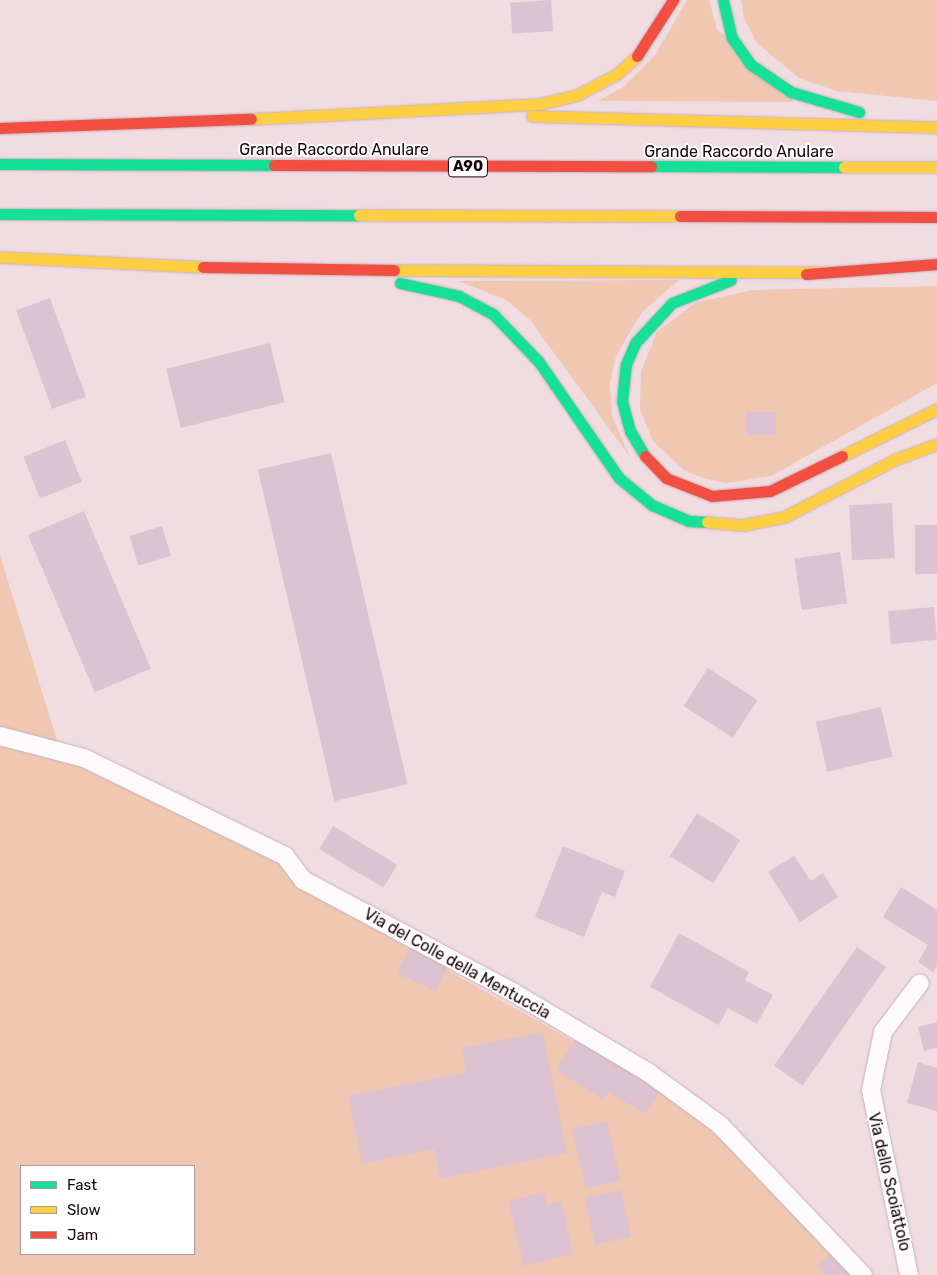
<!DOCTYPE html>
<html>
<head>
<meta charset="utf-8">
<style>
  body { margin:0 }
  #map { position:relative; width:937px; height:1275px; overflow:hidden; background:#f1dce2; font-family:Rubik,sans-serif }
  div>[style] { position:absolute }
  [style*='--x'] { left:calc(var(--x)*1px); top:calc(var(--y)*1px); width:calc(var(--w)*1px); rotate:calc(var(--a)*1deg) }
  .green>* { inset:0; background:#f0c7b1 }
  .building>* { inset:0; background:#ddc3d2; transform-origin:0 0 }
  .roads { filter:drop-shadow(0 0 1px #c5b1b7) drop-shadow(0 0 1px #c5b1b7) }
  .street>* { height:18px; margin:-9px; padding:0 9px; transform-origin:9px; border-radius:9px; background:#fdfafb }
  .fast>* { height:11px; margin:-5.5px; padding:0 5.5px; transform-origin:5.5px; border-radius:5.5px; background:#16e098 }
  .slow>* { height:11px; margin:-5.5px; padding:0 5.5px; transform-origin:5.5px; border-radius:5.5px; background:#ffcf43 }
  .jam>* { height:11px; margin:-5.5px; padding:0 5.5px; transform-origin:5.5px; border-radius:5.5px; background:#f24e42 }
  span { translate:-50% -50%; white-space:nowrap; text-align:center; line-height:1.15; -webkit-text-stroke:4px #fff; paint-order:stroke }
  .shield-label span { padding:1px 4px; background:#fff; border:1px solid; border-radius:4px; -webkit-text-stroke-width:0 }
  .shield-label { font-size:15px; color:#18050c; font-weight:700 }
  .street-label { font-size:16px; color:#18050c }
  .legend { position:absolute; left:20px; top:1165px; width:175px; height:90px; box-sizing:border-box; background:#fff; border:1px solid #a39b9e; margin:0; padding:6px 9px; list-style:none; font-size:15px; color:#18050c }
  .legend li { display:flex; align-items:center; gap:10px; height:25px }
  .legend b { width:25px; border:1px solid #a39b9e }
</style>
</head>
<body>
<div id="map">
  <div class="green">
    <div style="clip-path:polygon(687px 0,709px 0,717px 29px,794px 102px,598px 101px,622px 88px,656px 54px)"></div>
    <div style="clip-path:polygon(741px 0,937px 0,937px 101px,836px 91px,799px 78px,757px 43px,744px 18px)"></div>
    <div style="clip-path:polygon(679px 280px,642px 312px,616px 356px,610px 384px,612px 416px,630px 457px,530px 320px,506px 300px,459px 281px)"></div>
    <div style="clip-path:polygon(evenodd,937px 286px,937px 383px,771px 476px,727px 483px,706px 479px,685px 471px,653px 441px,640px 409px,641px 371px,657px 332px,695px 303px,752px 290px,937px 286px,746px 412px,776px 412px,776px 435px,746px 435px,746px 412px)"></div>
    <div style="clip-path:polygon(evenodd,0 555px,60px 750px,290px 864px,319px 898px,671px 1096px,731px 1148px,850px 1275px,0 1275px,0 555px,21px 1166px,194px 1166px,194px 1254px,21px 1254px,21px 1166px)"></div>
  </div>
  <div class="building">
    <div style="left:551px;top:0;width:31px;height:41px;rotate:86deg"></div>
    <div style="left:50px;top:298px;width:105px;height:36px;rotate:70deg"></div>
    <div style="left:270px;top:343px;width:61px;height:107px;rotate:76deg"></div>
    <div style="left:746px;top:412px;width:30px;height:23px"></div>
    <div style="left:65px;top:440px;width:45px;height:45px;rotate:68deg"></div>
    <div style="left:331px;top:453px;width:340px;height:75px;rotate:77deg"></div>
    <div style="left:892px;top:503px;width:55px;height:43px;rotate:87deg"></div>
    <div style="left:84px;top:511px;width:171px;height:61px;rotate:67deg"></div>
    <div style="left:937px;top:525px;width:49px;height:22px;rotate:90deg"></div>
    <div style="left:162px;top:526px;width:31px;height:34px;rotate:73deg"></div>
    <div style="left:840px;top:552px;width:52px;height:46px;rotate:82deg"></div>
    <div style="left:934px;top:607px;width:33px;height:46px;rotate:85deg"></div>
    <div style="left:708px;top:668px;width:59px;height:45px;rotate:33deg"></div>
    <div style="left:881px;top:707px;width:51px;height:67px;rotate:77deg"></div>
    <div style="left:697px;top:813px;width:51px;height:51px;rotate:32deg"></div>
    <div style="left:333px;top:826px;width:75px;height:27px;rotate:31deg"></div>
    <div style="clip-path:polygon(563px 846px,625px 871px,615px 897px,602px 892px,584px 937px,535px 917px)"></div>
    <div style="clip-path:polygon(794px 856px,811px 881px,823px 873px,838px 897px,800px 922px,768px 872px)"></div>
    <div style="clip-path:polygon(901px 887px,937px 910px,937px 966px,933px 972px,918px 962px,928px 945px,883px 917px)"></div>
    <div style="clip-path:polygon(679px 933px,749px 972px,745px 980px,773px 995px,757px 1024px,728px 1008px,719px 1025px,650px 987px)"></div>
    <div style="left:857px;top:947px;width:35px;height:145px;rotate:35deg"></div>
    <div style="left:409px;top:948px;width:43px;height:28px;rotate:25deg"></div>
    <div style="clip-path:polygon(937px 1022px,937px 1048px,924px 1051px,918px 1027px)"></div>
    <div style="clip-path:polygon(543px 1032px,567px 1153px,440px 1179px,434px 1149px,362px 1164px,348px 1096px,466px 1072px,461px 1048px)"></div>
    <div style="clip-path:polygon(577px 1036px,661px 1089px,645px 1114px,609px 1092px,603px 1100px,556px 1070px)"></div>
    <div style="clip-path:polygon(918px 1062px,937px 1068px,937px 1111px,907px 1103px)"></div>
    <div style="left:607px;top:1121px;width:61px;height:36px;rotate:77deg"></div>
    <div style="left:621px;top:1190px;width:48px;height:37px;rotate:78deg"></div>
    <div style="clip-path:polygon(544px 1192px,547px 1205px,561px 1201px,573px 1254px,524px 1266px,508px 1201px)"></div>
    <div style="clip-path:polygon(834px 1252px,853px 1275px,826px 1275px,818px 1266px)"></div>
  </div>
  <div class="roads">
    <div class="street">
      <div style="--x:0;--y:736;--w:87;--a:14.7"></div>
      <div style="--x:84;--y:758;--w:224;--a:26"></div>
      <div style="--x:285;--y:856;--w:30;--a:53"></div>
      <div style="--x:303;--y:880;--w:236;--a:28.1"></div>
      <div style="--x:511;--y:991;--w:161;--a:30.7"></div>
      <div style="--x:649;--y:1073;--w:88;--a:36.2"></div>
      <div style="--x:720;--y:1125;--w:207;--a:46.4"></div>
      <div style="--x:909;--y:1275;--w:189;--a:-101.6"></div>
      <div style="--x:871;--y:1090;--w:59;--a:-78.3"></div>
      <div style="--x:883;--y:1032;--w:61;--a:-52.9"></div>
    </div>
    <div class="fast">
      <div style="--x:723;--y:0;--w:39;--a:77"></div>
      <div style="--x:732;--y:38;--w:32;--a:55"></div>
      <div style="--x:750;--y:64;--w:50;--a:34.3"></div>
      <div style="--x:791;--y:92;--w:71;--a:16.4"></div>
      <div style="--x:0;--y:164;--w:274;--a:0.2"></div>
      <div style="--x:651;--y:166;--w:193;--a:0.3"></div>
      <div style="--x:0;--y:214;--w:359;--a:0.2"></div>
      <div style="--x:400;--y:283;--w:60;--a:12.4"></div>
      <div style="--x:459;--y:296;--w:38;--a:28"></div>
      <div style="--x:493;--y:314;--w:66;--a:46.2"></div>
      <div style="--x:539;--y:362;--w:141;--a:55.4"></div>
      <div style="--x:619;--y:478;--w:43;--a:39.3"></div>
      <div style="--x:652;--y:505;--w:40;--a:23.4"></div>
      <div style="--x:689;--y:521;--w:18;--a:3"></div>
      <div style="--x:645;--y:456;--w:29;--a:-121"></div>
      <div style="--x:630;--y:431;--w:31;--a:-105"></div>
      <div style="--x:622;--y:401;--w:37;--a:-84"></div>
      <div style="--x:626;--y:364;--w:24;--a:-66"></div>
      <div style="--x:636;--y:342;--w:53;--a:-47.3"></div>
      <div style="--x:672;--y:303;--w:63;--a:-21.3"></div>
    </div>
    <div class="slow">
      <div style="--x:532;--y:116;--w:405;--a:1.6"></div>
      <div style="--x:251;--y:119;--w:288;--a:-3"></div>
      <div style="--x:539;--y:104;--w:39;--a:-13"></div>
      <div style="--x:577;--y:95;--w:45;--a:-27.7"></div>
      <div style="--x:617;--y:74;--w:27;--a:-42"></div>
      <div style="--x:844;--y:167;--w:93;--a:0"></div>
      <div style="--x:359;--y:215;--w:321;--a:0.2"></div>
      <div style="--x:0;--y:257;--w:203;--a:2.8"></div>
      <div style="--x:394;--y:270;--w:430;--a:0.3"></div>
      <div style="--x:842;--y:456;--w:106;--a:-26.3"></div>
      <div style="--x:707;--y:522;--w:36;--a:5"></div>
      <div style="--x:743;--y:525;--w:42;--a:-11"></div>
      <div style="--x:784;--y:517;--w:126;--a:-27.4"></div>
      <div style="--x:896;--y:459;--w:44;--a:-20.1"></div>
    </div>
    <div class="jam">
      <div style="--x:637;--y:56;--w:67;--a:-57.3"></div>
      <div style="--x:0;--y:128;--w:251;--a:-2.1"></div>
      <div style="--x:274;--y:165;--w:377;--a:0.2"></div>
      <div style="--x:680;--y:216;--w:257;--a:0.2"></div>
      <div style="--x:203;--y:267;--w:191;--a:0.9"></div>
      <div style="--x:806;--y:274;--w:131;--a:-4.4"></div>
      <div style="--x:645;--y:456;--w:30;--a:46"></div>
      <div style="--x:666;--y:478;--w:49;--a:21.4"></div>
      <div style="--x:712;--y:496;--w:58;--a:-4.9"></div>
      <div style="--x:770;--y:491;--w:80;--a:-25.9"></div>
    </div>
  </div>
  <div class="shield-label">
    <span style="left:468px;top:167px">A90</span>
  </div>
  <div class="street-label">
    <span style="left:334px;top:150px">Grande Raccordo Anulare</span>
    <span style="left:739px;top:152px">Grande Raccordo Anulare</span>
    <span style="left:457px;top:964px;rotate:29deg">Via del Colle della Mentuccia</span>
    <span style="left:889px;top:1182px;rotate:77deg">Via dello Scoiattolo</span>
  </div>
  <ul class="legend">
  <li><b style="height:6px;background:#16e098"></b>Fast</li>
  <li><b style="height:6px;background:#ffcf43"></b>Slow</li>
  <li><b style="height:6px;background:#f24e42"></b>Jam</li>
  </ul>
</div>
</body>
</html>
